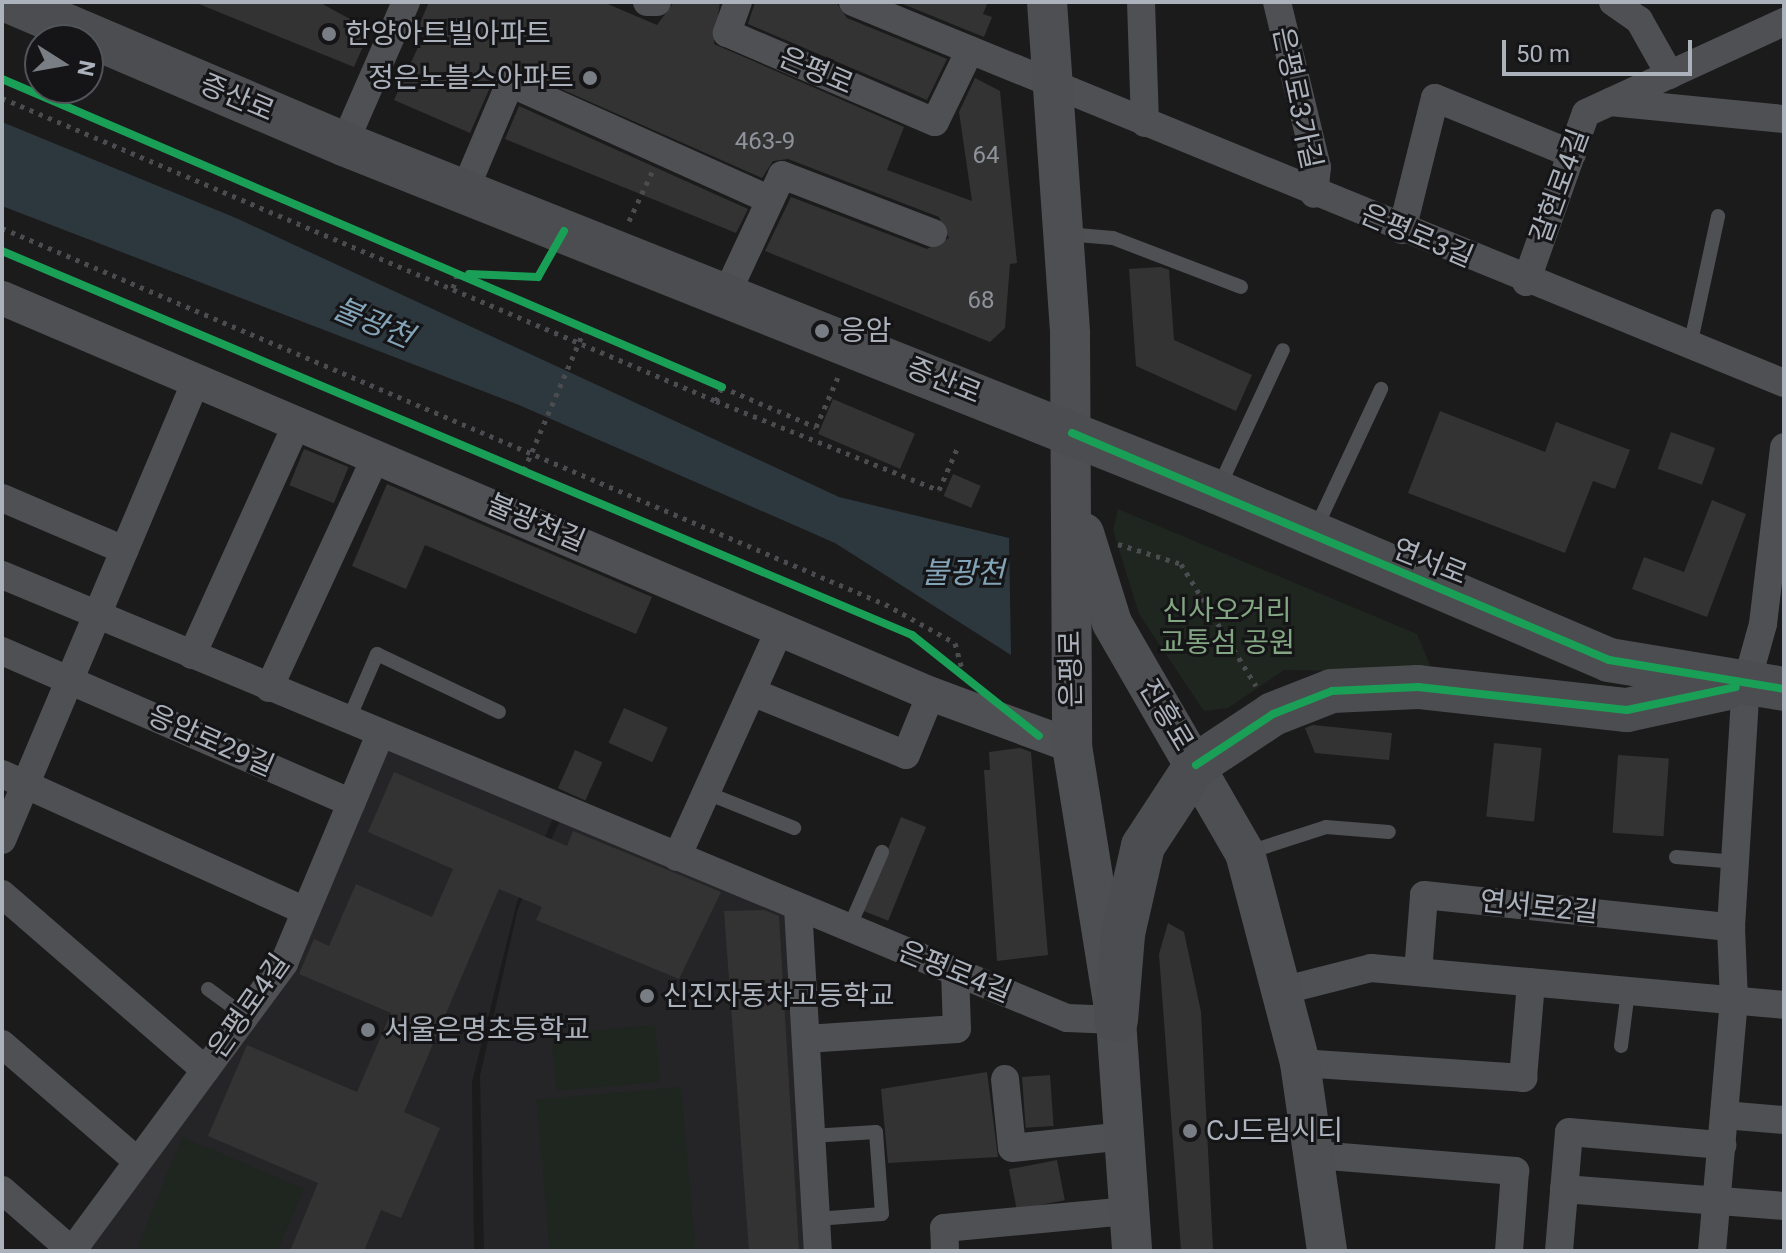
<!DOCTYPE html>
<html>
<head>
<meta charset="utf-8">
<style>
  body { margin:0 }
  #map { position:relative; width:1786px; height:1253px; overflow:hidden; background:#1b1b1b; font-family:Roboto,"Noto Sans KR",sans-serif }
  div>[style] { position:absolute }
  [style*='--x'] { left:calc(var(--x)*1px); top:calc(var(--y)*1px); width:calc(var(--w)*1px); rotate:calc(var(--a)*1deg) }
  .built>* { inset:0; background:#252527 }
  .green>* { inset:0; background:#1e261f; transform-origin:0 0 }
  .water>* { inset:0; background:#2d383e }
  .building>* { inset:0; background:#333; transform-origin:0 0 }
  .path>* { height:5px; margin-top:-2.5px; transform-origin:0; background:repeating-linear-gradient(90deg,#4b4c4f 0 4px,transparent 0 10px) }
  .service>* { height:14px; margin:-7px; padding:0 7px; transform-origin:7px; border-radius:7px; background:#4f5054 }
  .minor>* { height:28px; margin:-14px; padding:0 14px; transform-origin:14px; border-radius:14px; background:#4f5054 }
  .tertiary>* { height:34px; margin:-17px; padding:0 17px; transform-origin:17px; border-radius:17px; background:#4f5054 }
  .secondary>* { height:40px; margin:-20px; padding:0 20px; transform-origin:20px; border-radius:20px; background:#4e4f52 }
  .primary>* { height:44px; margin:-22px; padding:0 22px; transform-origin:22px; border-radius:22px; background:#4c4d50 }
  .cycleway>* { height:8px; margin:-4px; padding:0 4px; transform-origin:4px; border-radius:4px; background:#1a9f57 }
  .dots>* { width:22px; height:22px; translate:-50% -50%; box-sizing:border-box; border:4px solid #151517; border-radius:50% }
  span { translate:-50% -50%; white-space:nowrap; text-align:center; line-height:1.15; -webkit-text-stroke:6px #151517; paint-order:stroke }
  .number-label { font-size:24px; color:#8e929a }
  .number-label span { -webkit-text-stroke-width:0 }
  .poi-label { font-size:28px; color:#acb2bc }
  .left { translate:0 -50%; text-align:left }
  .right { translate:-100% -50%; text-align:right }
  .street-label { font-size:28px; color:#acb2bc }
  .park-label { font-size:28px; color:#84a783 }
  .water-label { font-size:30px; color:#83a3b7; font-style:italic }
  .frame { position:absolute; inset:0; border:4px solid #acb2bc; pointer-events:none }
  .north { position:absolute; left:24px; top:24px; width:80px; height:80px; box-sizing:border-box; background:#151517; border:2px solid #515459; border-radius:50%; rotate:101deg; font-size:22px; font-weight:700; line-height:32px; text-align:center; color:#acb2bc }
  .north::after { content:''; display:block; margin:auto; width:28px; height:36px; background:#797d84; clip-path:polygon(50% 0,100% 100%,50% 72%,0 100%) }
  .scale { position:absolute; left:1502px; top:40px; width:190px; height:36px; box-sizing:border-box; border:4px solid #acb2bc; border-top:0; padding-left:10px; font-size:24px; line-height:28px; white-space:nowrap; color:#acb2bc; -webkit-text-stroke:6px #151517; paint-order:stroke }
</style>
</head>
<body>
<div id="map">
  <div class="built">
    <div style="clip-path:polygon(388px 748px,553px 818px,517px 902px,472px 1082px,474px 1251px,89px 1251px,289px 978px)"></div>
    <div style="clip-path:polygon(560px 821px,791px 915px,808px 1251px,484px 1251px,480px 1076px,518px 908px)"></div>
  </div>
  <div class="green">
    <div style="clip-path:polygon(1118px 509px,1417px 634px,1430px 665px,1424px 672px,1284px 670px,1228px 708px,1204px 711px,1139px 614px,1113px 530px)"></div>
    <div style="left:655px;top:1025px;width:57px;height:104px;rotate:85deg"></div>
    <div style="left:681px;top:1087px;width:165px;height:145px;rotate:85deg"></div>
    <div style="clip-path:polygon(182px 1137px,304px 1189px,277px 1251px,136px 1251px)"></div>
  </div>
  <div class="water">
    <div style="clip-path:polygon(2px 122px,236px 218px,839px 497px,1009px 538px,1011px 655px,835px 543px,519px 405px,2px 206px)"></div>
  </div>
  <div class="building">
    <div style="clip-path:polygon(194px 2px,319px 2px,370px 30px,354px 67px)"></div>
    <div style="clip-path:polygon(429px 2px,603px 2px,657px 25px,674px 2px,720px 2px,714px 44px,904px 127px,887px 170px,972px 201px,959px 112px,975px 78px,1000px 91px,1017px 263px,1010px 264px,1005px 328px,990px 342px,765px 251px,791px 197px,927px 249px,949px 238px,939px 217px,788px 159px,773px 161px,762px 178px,509px 66px,495px 76px,470px 133px,394px 100px,424px 34px,417px 30px)"></div>
    <div style="clip-path:polygon(755px 2px,836px 2px,847px 18px,947px 59px,927px 100px,748px 24px)"></div>
    <div style="clip-path:polygon(898px 2px,988px 2px,983px 14px,992px 17px,984px 37px)"></div>
    <div style="clip-path:polygon(519px 106px,748px 209px,736px 233px,505px 139px)"></div>
    <div style="clip-path:polygon(1161px 267px,1169px 270px,1174px 340px,1252px 375px,1236px 411px,1136px 366px,1129px 269px)"></div>
    <div style="left:833px;top:399px;width:89px;height:38px;rotate:23deg"></div>
    <div style="clip-path:polygon(1440px 411px,1545px 452px,1556px 422px,1630px 450px,1615px 489px,1593px 481px,1565px 553px,1408px 493px)"></div>
    <div style="left:1671px;top:432px;width:47px;height:39px;rotate:20deg"></div>
    <div style="left:304px;top:449px;width:48px;height:39px;rotate:22deg"></div>
    <div style="left:953px;top:474px;width:30px;height:24px;rotate:23deg"></div>
    <div style="clip-path:polygon(387px 484px,652px 597px,636px 634px,425px 545px,406px 589px,352px 566px)"></div>
    <div style="clip-path:polygon(1712px 500px,1746px 514px,1707px 617px,1632px 589px,1644px 557px,1684px 572px)"></div>
    <div style="left:624px;top:708px;width:48px;height:38px;rotate:24deg"></div>
    <div style="clip-path:polygon(1313px 725px,1392px 733px,1389px 760px,1315px 753px,1305px 728px)"></div>
    <div style="left:1494px;top:743px;width:48px;height:74px;rotate:6deg"></div>
    <div style="clip-path:polygon(1020px 748px,1031px 752px,1048px 955px,997px 961px,984px 770px,990px 770px,989px 752px)"></div>
    <div style="left:575px;top:750px;width:30px;height:42px;rotate:24deg"></div>
    <div style="left:1618px;top:755px;width:51px;height:78px;rotate:4deg"></div>
    <div style="clip-path:polygon(394px 772px,567px 846px,573px 831px,721px 892px,679px 979px,536px 920px,542px 907px,499px 889px,404px 1112px,440px 1128px,401px 1218px,381px 1210px,364px 1251px,290px 1251px,318px 1183px,208px 1136px,247px 1045px,357px 1092px,391px 1013px,299px 974px,314px 939px,329px 946px,356px 884px,432px 917px,453px 869px,368px 832px)"></div>
    <div style="left:901px;top:817px;width:27px;height:101px;rotate:22deg"></div>
    <div style="clip-path:polygon(764px 910px,779px 916px,799px 1251px,749px 1251px,724px 911px)"></div>
    <div style="clip-path:polygon(1168px 923px,1184px 932px,1201px 1012px,1213px 1249px,1181px 1251px,1159px 954px)"></div>
    <div style="clip-path:polygon(987px 1072px,998px 1157px,888px 1163px,881px 1089px)"></div>
    <div style="left:1050px;top:1075px;width:51px;height:28px;rotate:86deg"></div>
    <div style="left:1057px;top:1160px;width:41px;height:49px;rotate:79deg"></div>
  </div>
  <div class="path">
    <div style="--x:2;--y:98;--w:776;--a:22.99"></div>
    <div style="--x:716;--y:401;--w:15;--a:-67"></div>
    <div style="--x:722;--y:387;--w:102;--a:23.1"></div>
    <div style="--x:816;--y:427;--w:55;--a:-66.3"></div>
    <div style="--x:629;--y:221;--w:54;--a:-64.9"></div>
    <div style="--x:2;--y:228;--w:960;--a:23.07"></div>
    <div style="--x:885;--y:604;--w:80;--a:29.1"></div>
    <div style="--x:955;--y:643;--w:35;--a:75"></div>
    <div style="--x:453;--y:288;--w:15;--a:-74"></div>
    <div style="--x:716;--y:401;--w:240;--a:21.8"></div>
    <div style="--x:939;--y:490;--w:50;--a:-66.5"></div>
    <div style="--x:524;--y:470;--w:151;--a:-66.7"></div>
    <div style="--x:1118;--y:544;--w:66;--a:17.6"></div>
    <div style="--x:1181;--y:564;--w:143;--a:58.4"></div>
  </div>
  <div class="service">
    <div style="--x:1066;--y:234;--w:47;--a:4.9"></div>
    <div style="--x:1113;--y:238;--w:137;--a:20.9"></div>
    <div style="--x:1690;--y:346;--w:133;--a:-77.8"></div>
    <div style="--x:1219;--y:487;--w:151;--a:-65"></div>
    <div style="--x:1315;--y:530;--w:156;--a:-64.9"></div>
    <div style="--x:348;--y:721;--w:73;--a:-66.6"></div>
    <div style="--x:377;--y:654;--w:135;--a:25.4"></div>
    <div style="--x:707;--y:793;--w:94;--a:21.9"></div>
    <div style="--x:1246;--y:853;--w:84;--a:-18"></div>
    <div style="--x:1326;--y:827;--w:63;--a:4.5"></div>
    <div style="--x:1676;--y:857;--w:61;--a:4.7"></div>
    <div style="--x:849;--y:928;--w:83;--a:-66.5"></div>
    <div style="--x:208;--y:989;--w:46;--a:36.1"></div>
    <div style="--x:1621;--y:1046;--w:55;--a:-82.7"></div>
    <div style="--x:811;--y:1136;--w:65;--a:-3.5"></div>
    <div style="--x:876;--y:1132;--w:82;--a:85.8"></div>
    <div style="--x:882;--y:1214;--w:66;--a:175.7"></div>
  </div>
  <div class="minor">
    <div style="--x:647;--y:2;--w:10;--a:0"></div>
    <div style="--x:738;--y:2;--w:33;--a:110"></div>
    <div style="--x:727;--y:33;--w:226;--a:23.2"></div>
    <div style="--x:935;--y:122;--w:80;--a:-64.1"></div>
    <div style="--x:853;--y:2;--w:1006;--a:22.26"></div>
    <div style="--x:1141;--y:2;--w:121;--a:88.1"></div>
    <div style="--x:1277;--y:2;--w:170;--a:76.4"></div>
    <div style="--x:1317;--y:167;--w:27;--a:96"></div>
    <div style="--x:1613;--y:2;--w:32;--a:35"></div>
    <div style="--x:1639;--y:20;--w:63;--a:60.6"></div>
    <div style="--x:1610;--y:102;--w:175;--a:5.6"></div>
    <div style="--x:344;--y:144;--w:155;--a:-66.4"></div>
    <div style="--x:464;--y:192;--w:118;--a:-67.1"></div>
    <div style="--x:510;--y:83;--w:285;--a:24.2"></div>
    <div style="--x:1402;--y:230;--w:136;--a:-76"></div>
    <div style="--x:1435;--y:98;--w:148;--a:22.2"></div>
    <div style="--x:1526;--y:282;--w:179;--a:-70.5"></div>
    <div style="--x:1586;--y:113;--w:218;--a:-24.7"></div>
    <div style="--x:726;--y:295;--w:132;--a:-65"></div>
    <div style="--x:782;--y:175;--w:162;--a:21"></div>
    <div style="--x:2;--y:498;--w:133;--a:23.1"></div>
    <div style="--x:2;--y:575;--w:1153;--a:22.59"></div>
    <div style="--x:1067;--y:1018;--w:49;--a:2.3"></div>
    <div style="--x:2;--y:651;--w:381;--a:23.5"></div>
    <div style="--x:192;--y:655;--w:255;--a:-65.6"></div>
    <div style="--x:269;--y:688;--w:255;--a:-65.2"></div>
    <div style="--x:752;--y:692;--w:166;--a:22.2"></div>
    <div style="--x:906;--y:755;--w:66;--a:-67.7"></div>
    <div style="--x:2;--y:774;--w:333;--a:24.3"></div>
    <div style="--x:2;--y:840;--w:499;--a:-67.1"></div>
    <div style="--x:677;--y:857;--w:252;--a:-65.7"></div>
    <div style="--x:2;--y:894;--w:269;--a:40.9"></div>
    <div style="--x:798;--y:907;--w:345;--a:86.7"></div>
    <div style="--x:1418;--y:972;--w:77;--a:-85.5"></div>
    <div style="--x:1424;--y:895;--w:309;--a:6"></div>
    <div style="--x:1285;--y:990;--w:89;--a:-14.3"></div>
    <div style="--x:1371;--y:968;--w:415;--a:5.1"></div>
    <div style="--x:806;--y:1039;--w:151;--a:-3.8"></div>
    <div style="--x:957;--y:1029;--w:57;--a:-92"></div>
    <div style="--x:2;--y:1044;--w:179;--a:40.9"></div>
    <div style="--x:1300;--y:1063;--w:224;--a:3.8"></div>
    <div style="--x:1523;--y:1078;--w:96;--a:-85.2"></div>
    <div style="--x:1005;--y:1079;--w:69;--a:84.2"></div>
    <div style="--x:1012;--y:1148;--w:113;--a:-6.1"></div>
    <div style="--x:1724;--y:1115;--w:60;--a:4.8"></div>
    <div style="--x:1316;--y:1155;--w:200;--a:4.6"></div>
    <div style="--x:1515;--y:1171;--w:80;--a:94.3"></div>
    <div style="--x:1564;--y:1189;--w:221;--a:4.4"></div>
    <div style="--x:2;--y:1190;--w:93;--a:41.1"></div>
    <div style="--x:72;--y:1251;--w:358;--a:-53.6"></div>
    <div style="--x:284;--y:963;--w:247;--a:-67.2"></div>
    <div style="--x:945;--y:1251;--w:23;--a:-92"></div>
    <div style="--x:944;--y:1228;--w:186;--a:-5.3"></div>
    <div style="--x:1559;--y:1251;--w:119;--a:-85.2"></div>
    <div style="--x:1569;--y:1132;--w:154;--a:4.9"></div>
    <div style="--x:1712;--y:1251;--w:252;--a:-85"></div>
    <div style="--x:1734;--y:1000;--w:73;--a:-92.4"></div>
    <div style="--x:1731;--y:927;--w:242;--a:-86.5"></div>
    <div style="--x:1746;--y:685;--w:63;--a:-74.4"></div>
    <div style="--x:1763;--y:624;--w:178;--a:-83.2"></div>
  </div>
  <div class="tertiary">
    <div style="--x:2;--y:298;--w:1010;--a:23.09"></div>
    <div style="--x:931;--y:694;--w:150;--a:20.2"></div>
  </div>
  <div class="secondary">
    <div style="--x:1047;--y:2;--w:332;--a:86"></div>
    <div style="--x:1070;--y:333;--w:413;--a:89.7"></div>
    <div style="--x:1072;--y:746;--w:278;--a:80.9"></div>
    <div style="--x:1116;--y:1020;--w:232;--a:86"></div>
    <div style="--x:1084;--y:533;--w:94;--a:72.7"></div>
    <div style="--x:1112;--y:623;--w:266;--a:60"></div>
    <div style="--x:1245;--y:853;--w:217;--a:75.3"></div>
    <div style="--x:1300;--y:1063;--w:190;--a:81.8"></div>
  </div>
  <div class="primary">
    <div style="--x:11;--y:2;--w:362;--a:23.1"></div>
    <div style="--x:344;--y:144;--w:940;--a:21.73"></div>
    <div style="--x:1217;--y:492;--w:426;--a:23.2"></div>
    <div style="--x:1609;--y:660;--w:177;--a:9.4"></div>
    <div style="--x:1116;--y:1020;--w:86;--a:-85.3"></div>
    <div style="--x:1123;--y:934;--w:90;--a:-77.2"></div>
    <div style="--x:1143;--y:846;--w:97;--a:-56.8"></div>
    <div style="--x:1196;--y:765;--w:92;--a:-33.5"></div>
    <div style="--x:1273;--y:714;--w:63;--a:-21.3"></div>
    <div style="--x:1332;--y:691;--w:86;--a:-2.7"></div>
    <div style="--x:1418;--y:687;--w:210;--a:6.3"></div>
    <div style="--x:1627;--y:710;--w:99;--a:-12.2"></div>
  </div>
  <div class="cycleway">
    <div style="--x:2;--y:79;--w:783;--a:23.16"></div>
    <div style="--x:2;--y:251;--w:988;--a:22.88"></div>
    <div style="--x:912;--y:635;--w:162;--a:38.5"></div>
    <div style="--x:469;--y:274;--w:69;--a:2.5"></div>
    <div style="--x:538;--y:277;--w:53;--a:-60.5"></div>
    <div style="--x:1072;--y:433;--w:583;--a:22.91"></div>
    <div style="--x:1609;--y:660;--w:177;--a:9.4"></div>
    <div style="--x:1196;--y:765;--w:92;--a:-33.5"></div>
    <div style="--x:1273;--y:714;--w:63;--a:-21.3"></div>
    <div style="--x:1332;--y:691;--w:86;--a:-2.7"></div>
    <div style="--x:1418;--y:687;--w:210;--a:6.3"></div>
    <div style="--x:1627;--y:710;--w:111;--a:-11.9"></div>
  </div>
  <div class="dots">
    <div style="left:329px;top:34px;background:#797d84"></div>
    <div style="left:590px;top:78px;background:#797d84"></div>
    <div style="left:822px;top:331px;background:#797d84"></div>
    <div style="left:647px;top:996px;background:#797d84"></div>
    <div style="left:368px;top:1030px;background:#797d84"></div>
    <div style="left:1190px;top:1131px;background:#797d84"></div>
  </div>
  <div class="number-label">
    <span style="left:765px;top:142px">463-9</span>
    <span style="left:986px;top:156px">64</span>
    <span style="left:981px;top:301px">68</span>
  </div>
  <div class="poi-label">
    <span class="left" style="left:345px;top:34px">한양아트빌아파트</span>
    <span class="right" style="left:574px;top:78px">정은노블스아파트</span>
    <span class="left" style="left:840px;top:331px">응암</span>
    <span class="left" style="left:663px;top:996px">신진자동차고등학교</span>
    <span class="left" style="left:384px;top:1030px">서울은명초등학교</span>
    <span class="left" style="left:1206px;top:1131px">CJ드림시티</span>
  </div>
  <div class="street-label">
    <span style="left:816px;top:71px;rotate:23deg">은평로</span>
    <span style="left:237px;top:98px;rotate:23deg">증산로</span>
    <span style="left:1297px;top:98px;rotate:78deg">은평로3가길</span>
    <span style="left:1560px;top:186px;rotate:-70deg">갈현로4길</span>
    <span style="left:1417px;top:236px;rotate:23deg">은평로3길</span>
    <span style="left:944px;top:381px;rotate:22deg">증산로</span>
    <span style="left:536px;top:523px;rotate:23deg">불광천길</span>
    <span style="left:1430px;top:562px;rotate:22deg">연서로</span>
    <span style="left:1071px;top:669px;rotate:-91deg">은평로</span>
    <span style="left:1166px;top:715px;rotate:59deg">진흥로</span>
    <span style="left:211px;top:741px;rotate:24deg">응암로29길</span>
    <span style="left:1539px;top:907px;rotate:6deg">연서로2길</span>
    <span style="left:955px;top:972px;rotate:22deg">은평로4길</span>
    <span style="left:249px;top:1006px;rotate:-55deg">은평로4길</span>
  </div>
  <div class="park-label">
    <span style="left:1227px;top:627px">신사오거리<br>교통섬 공원</span>
  </div>
  <div class="water-label">
    <span style="left:373px;top:323px;rotate:23deg">불광천</span>
    <span style="left:963px;top:573px">불광천</span>
  </div>
  <div class="frame"></div>
  <div class="north">N</div>
  <div class="scale">50 m</div>
</div>
</body>
</html>
